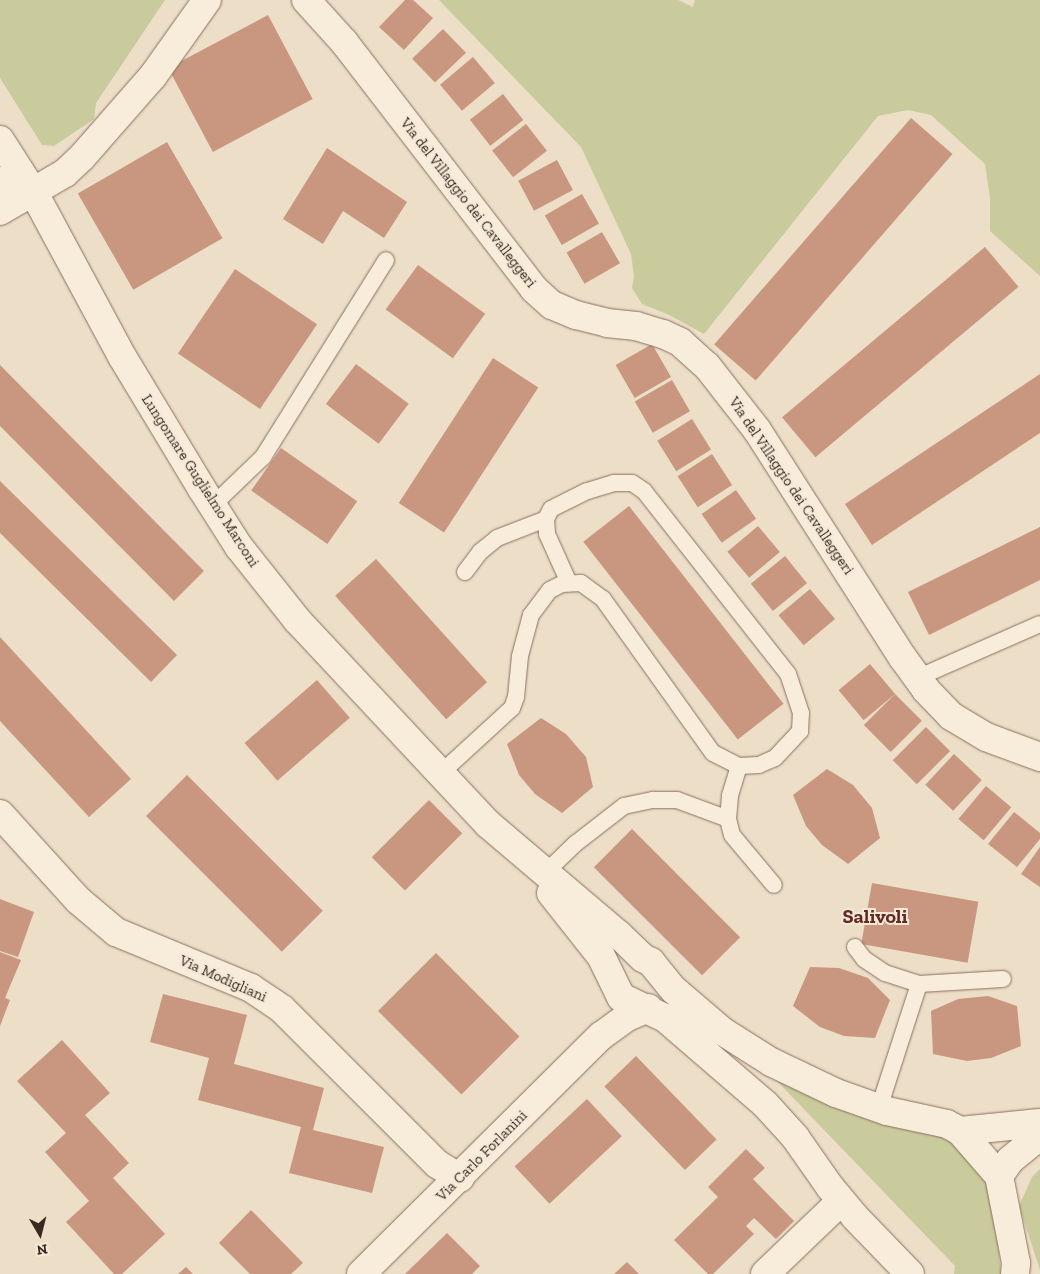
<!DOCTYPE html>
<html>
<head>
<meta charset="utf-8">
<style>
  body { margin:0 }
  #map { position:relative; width:1040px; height:1274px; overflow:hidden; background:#eddec8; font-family:"Zilla Slab",serif }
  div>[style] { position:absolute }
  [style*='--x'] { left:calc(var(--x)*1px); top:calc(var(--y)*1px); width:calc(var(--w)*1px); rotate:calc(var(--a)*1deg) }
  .green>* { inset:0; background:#cacb9c }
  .building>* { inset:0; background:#c9977f; transform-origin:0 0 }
  .roads { filter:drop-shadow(0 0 1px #88705e) drop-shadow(0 0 1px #88705e) }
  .service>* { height:16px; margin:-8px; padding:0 8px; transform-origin:8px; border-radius:8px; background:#f8ecdb }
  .minor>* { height:28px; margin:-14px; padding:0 14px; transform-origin:14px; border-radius:14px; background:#f8ecdb }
  .tertiary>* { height:28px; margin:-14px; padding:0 14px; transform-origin:14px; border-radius:14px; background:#f8ecdb }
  span { translate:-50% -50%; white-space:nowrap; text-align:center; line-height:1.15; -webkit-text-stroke:4px #f4e9d7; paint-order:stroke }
  .street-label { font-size:15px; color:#392a20 }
  .district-label { font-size:20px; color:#642922; font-weight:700 }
  .north { position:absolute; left:15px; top:1209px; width:50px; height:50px; -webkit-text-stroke:4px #f4e9d7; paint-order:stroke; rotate:172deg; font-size:14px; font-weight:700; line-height:20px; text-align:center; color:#392a20 }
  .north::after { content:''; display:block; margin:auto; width:18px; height:22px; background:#392a20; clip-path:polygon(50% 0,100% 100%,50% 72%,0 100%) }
</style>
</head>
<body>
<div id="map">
  <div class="green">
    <div style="clip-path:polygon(0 0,165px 0,96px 103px,94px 119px,54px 146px,42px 145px,0 78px)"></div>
    <div style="clip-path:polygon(439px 0,678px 0,693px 7px,695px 0,1040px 0,1040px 276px,990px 231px,990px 198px,985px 164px,931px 115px,908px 110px,878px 116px,704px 334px,669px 315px,642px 304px,632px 288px,634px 276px,631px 254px,581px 147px)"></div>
    <div style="clip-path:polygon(774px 1078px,933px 1131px,952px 1141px,986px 1180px,994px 1202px,1001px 1274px,954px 1274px,955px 1266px)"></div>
    <div style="clip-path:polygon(1040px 1169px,1040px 1270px,1019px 1206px,1032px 1177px)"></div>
  </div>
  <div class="building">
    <div style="clip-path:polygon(405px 0,413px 0,433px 18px,404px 50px,379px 27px)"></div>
    <div style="left:268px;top:15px;width:95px;height:113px;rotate:62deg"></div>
    <div style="left:443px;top:29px;width:33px;height:43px;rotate:46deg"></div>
    <div style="left:473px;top:57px;width:34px;height:43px;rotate:50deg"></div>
    <div style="left:503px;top:94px;width:33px;height:42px;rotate:52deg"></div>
    <div style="left:911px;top:118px;width:55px;height:300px;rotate:41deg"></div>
    <div style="left:526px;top:124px;width:34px;height:43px;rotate:52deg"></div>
    <div style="left:167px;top:142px;width:111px;height:103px;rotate:60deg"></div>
    <div style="clip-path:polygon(327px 148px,407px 202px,384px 238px,343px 211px,323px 244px,283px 219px)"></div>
    <div style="left:557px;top:160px;width:34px;height:44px;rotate:62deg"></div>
    <div style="left:582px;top:194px;width:34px;height:43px;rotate:60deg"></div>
    <div style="left:602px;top:232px;width:36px;height:41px;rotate:60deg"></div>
    <div style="left:985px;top:247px;width:52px;height:265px;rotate:50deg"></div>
    <div style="left:418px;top:265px;width:83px;height:55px;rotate:36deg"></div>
    <div style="left:235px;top:269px;width:99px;height:102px;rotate:34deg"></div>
    <div style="left:652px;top:344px;width:38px;height:42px;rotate:60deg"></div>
    <div style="left:493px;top:358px;width:54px;height:173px;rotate:33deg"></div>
    <div style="left:356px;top:364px;width:66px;height:50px;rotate:37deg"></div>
    <div style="clip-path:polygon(0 365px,204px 571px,174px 601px,0 426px)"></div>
    <div style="clip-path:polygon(1040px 374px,1040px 433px,872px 545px,845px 504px)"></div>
    <div style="left:672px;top:380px;width:36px;height:43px;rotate:60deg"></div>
    <div style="left:692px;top:419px;width:36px;height:41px;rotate:58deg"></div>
    <div style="left:281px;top:448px;width:93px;height:52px;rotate:35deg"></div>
    <div style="left:712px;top:454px;width:37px;height:41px;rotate:57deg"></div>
    <div style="clip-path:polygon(0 481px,177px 655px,151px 682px,0 533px)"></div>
    <div style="left:736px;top:490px;width:35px;height:42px;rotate:55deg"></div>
    <div style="left:629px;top:506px;width:251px;height:58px;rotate:52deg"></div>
    <div style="left:758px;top:526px;width:34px;height:40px;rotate:50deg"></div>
    <div style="clip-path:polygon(1040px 527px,1040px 580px,929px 635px,908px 592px)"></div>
    <div style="left:785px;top:556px;width:35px;height:44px;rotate:51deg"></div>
    <div style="left:376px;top:559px;width:166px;height:55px;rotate:48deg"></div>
    <div style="left:810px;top:589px;width:39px;height:41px;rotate:50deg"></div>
    <div style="clip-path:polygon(0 637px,131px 779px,89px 817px,0 721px)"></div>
    <div style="left:870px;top:664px;width:39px;height:41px;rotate:50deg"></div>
    <div style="left:317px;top:680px;width:50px;height:96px;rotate:49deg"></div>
    <div style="left:895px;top:694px;width:38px;height:44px;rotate:45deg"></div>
    <div style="clip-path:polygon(541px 718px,566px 734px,586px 757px,593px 787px,562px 813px,535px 794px,519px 775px,507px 744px)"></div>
    <div style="left:926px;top:727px;width:34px;height:47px;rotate:45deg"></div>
    <div style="left:954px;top:754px;width:38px;height:42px;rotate:43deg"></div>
    <div style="clip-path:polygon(827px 769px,853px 785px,872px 808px,880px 838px,848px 864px,822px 845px,806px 826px,793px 795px)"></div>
    <div style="left:187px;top:775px;width:192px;height:58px;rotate:45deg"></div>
    <div style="left:986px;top:786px;width:33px;height:43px;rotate:40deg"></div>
    <div style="left:429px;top:800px;width:47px;height:81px;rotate:45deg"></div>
    <div style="clip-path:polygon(1014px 812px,1040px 833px,1040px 839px,1017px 867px,988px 844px)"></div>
    <div style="left:632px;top:829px;width:153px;height:54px;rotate:45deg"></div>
    <div style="clip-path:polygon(1040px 847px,1040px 887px,1021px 874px)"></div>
    <div style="left:872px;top:883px;width:108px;height:62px;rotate:10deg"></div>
    <div style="clip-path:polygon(0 899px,34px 912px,18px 957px,0 951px)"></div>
    <div style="clip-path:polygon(0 952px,21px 960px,5px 998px,10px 1000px,0 1026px)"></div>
    <div style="left:436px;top:953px;width:118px;height:82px;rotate:45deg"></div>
    <div style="clip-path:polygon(810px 967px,839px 968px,868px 978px,890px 1000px,875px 1038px,844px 1036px,820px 1027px,793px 1006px)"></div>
    <div style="clip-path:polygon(163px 994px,247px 1015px,234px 1064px,324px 1088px,313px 1130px,384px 1147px,372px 1193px,289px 1173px,301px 1127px,198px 1100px,209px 1058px,150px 1042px)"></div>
    <div style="clip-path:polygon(988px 996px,1017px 1006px,1021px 1046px,991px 1058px,967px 1061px,933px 1054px,931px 1011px,958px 999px)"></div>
    <div style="clip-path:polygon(62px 1040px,110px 1093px,85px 1115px,129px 1163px,113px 1178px,165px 1234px,122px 1274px,114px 1274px,66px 1222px,89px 1201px,45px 1152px,66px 1133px,17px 1081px)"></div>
    <div style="left:636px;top:1056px;width:116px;height:44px;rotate:46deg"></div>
    <div style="left:587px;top:1099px;width:51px;height:99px;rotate:47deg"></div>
    <div style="clip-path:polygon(746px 1149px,765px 1168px,753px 1179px,794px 1221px,776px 1239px,754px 1218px,746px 1226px,754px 1234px,713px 1274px,708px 1274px,674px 1240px,718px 1197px,708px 1187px)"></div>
    <div style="clip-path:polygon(251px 1210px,303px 1263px,291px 1274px,250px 1274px,219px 1243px)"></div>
    <div style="clip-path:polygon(447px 1233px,480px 1266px,472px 1274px,405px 1274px)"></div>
    <div style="clip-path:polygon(627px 1262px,639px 1274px,614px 1274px)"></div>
    <div style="clip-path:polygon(186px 1267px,193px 1274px,178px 1274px)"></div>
  </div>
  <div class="roads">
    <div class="service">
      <div style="--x:212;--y:506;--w:71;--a:-43.9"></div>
      <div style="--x:263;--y:457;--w:232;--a:-58"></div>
      <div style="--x:465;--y:572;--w:25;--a:-53"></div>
      <div style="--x:480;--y:552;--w:22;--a:-39"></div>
      <div style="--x:497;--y:538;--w:53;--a:-21.2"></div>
      <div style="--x:917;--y:678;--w:134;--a:-23.7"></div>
      <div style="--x:739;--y:766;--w:31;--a:107"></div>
      <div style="--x:730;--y:796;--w:23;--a:95"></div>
      <div style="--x:728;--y:819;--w:16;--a:76"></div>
      <div style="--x:732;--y:835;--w:65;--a:50"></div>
      <div style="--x:441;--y:773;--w:96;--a:-42.5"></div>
      <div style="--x:512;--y:708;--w:12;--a:-70"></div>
      <div style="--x:516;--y:697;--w:41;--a:-84.4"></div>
      <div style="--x:520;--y:656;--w:42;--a:-75"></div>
      <div style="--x:531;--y:615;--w:31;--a:-53"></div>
      <div style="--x:550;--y:590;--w:13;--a:-27"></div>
      <div style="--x:562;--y:584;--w:19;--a:-3"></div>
      <div style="--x:581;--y:583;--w:27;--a:36"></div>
      <div style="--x:603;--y:599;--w:189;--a:54.5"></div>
      <div style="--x:713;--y:753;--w:29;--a:27"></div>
      <div style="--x:739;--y:766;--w:20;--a:-3"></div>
      <div style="--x:759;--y:765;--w:17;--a:-24"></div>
      <div style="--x:775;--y:758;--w:37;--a:-47"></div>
      <div style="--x:800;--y:731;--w:18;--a:-87"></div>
      <div style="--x:801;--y:713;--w:41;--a:-108.4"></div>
      <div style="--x:788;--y:674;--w:233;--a:-128.2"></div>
      <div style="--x:644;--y:491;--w:14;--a:-146"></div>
      <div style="--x:632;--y:483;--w:18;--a:180"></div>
      <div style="--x:614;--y:483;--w:28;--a:163"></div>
      <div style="--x:587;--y:491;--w:40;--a:153.4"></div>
      <div style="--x:551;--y:509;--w:11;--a:117"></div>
      <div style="--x:546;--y:519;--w:15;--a:86"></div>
      <div style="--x:547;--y:534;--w:54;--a:65.8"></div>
      <div style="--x:545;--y:873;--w:42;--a:-44"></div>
      <div style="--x:575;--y:844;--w:62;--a:-37.8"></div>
      <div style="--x:624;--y:806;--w:30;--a:-12"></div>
      <div style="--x:653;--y:800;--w:24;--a:0"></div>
      <div style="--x:677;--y:800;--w:54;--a:20.4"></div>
      <div style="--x:855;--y:947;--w:15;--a:53"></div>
      <div style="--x:864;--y:959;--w:25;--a:34"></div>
      <div style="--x:885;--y:973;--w:36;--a:18"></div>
      <div style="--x:879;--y:1108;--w:130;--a:-72.1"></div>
      <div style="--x:919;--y:984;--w:84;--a:-3.4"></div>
    </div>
    <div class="minor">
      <div style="--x:306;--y:0;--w:57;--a:47.9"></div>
      <div style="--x:344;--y:42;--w:312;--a:52.4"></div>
      <div style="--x:534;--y:289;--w:24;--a:42"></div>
      <div style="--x:552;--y:305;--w:26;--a:23"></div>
      <div style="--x:576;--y:315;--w:32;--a:14"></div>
      <div style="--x:607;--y:323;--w:29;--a:6"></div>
      <div style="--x:636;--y:326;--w:28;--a:17"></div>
      <div style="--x:663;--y:334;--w:19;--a:25"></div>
      <div style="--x:680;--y:342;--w:36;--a:42"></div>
      <div style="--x:707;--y:366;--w:81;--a:52"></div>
      <div style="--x:757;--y:430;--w:271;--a:57.4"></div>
      <div style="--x:903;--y:658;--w:39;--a:54"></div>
      <div style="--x:926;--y:690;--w:36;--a:46"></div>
      <div style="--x:951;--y:716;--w:41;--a:31"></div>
      <div style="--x:986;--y:737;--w:58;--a:20.3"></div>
      <div style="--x:0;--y:181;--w:8;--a:7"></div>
      <div style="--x:8;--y:182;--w:28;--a:23"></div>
      <div style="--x:0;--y:211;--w:75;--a:-30.3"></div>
      <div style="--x:65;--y:173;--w:23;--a:-43"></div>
      <div style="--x:82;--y:157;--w:108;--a:-48.8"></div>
      <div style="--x:153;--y:76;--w:93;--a:-54.6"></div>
      <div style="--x:0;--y:814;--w:116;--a:47.8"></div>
      <div style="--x:78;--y:900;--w:50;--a:40.1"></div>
      <div style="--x:116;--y:932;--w:146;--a:22.5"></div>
      <div style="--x:251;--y:988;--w:37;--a:34"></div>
      <div style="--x:282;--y:1009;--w:219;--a:45"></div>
      <div style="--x:437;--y:1164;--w:27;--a:31"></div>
      <div style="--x:960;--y:1131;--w:80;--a:-5.7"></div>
      <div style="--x:999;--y:1176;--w:19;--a:-55"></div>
      <div style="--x:1010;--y:1160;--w:38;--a:-39"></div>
      <div style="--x:765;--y:1274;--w:105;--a:-43.8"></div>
    </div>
    <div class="tertiary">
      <div style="--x:0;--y:140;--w:63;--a:57.3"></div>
      <div style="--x:34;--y:193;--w:187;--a:61.7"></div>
      <div style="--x:123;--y:358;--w:153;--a:58.9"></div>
      <div style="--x:202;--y:489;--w:69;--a:57.5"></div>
      <div style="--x:239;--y:547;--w:93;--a:51.5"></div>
      <div style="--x:297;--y:620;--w:279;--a:46.9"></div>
      <div style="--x:488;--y:824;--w:172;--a:40.3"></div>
      <div style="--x:619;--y:935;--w:33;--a:44"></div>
      <div style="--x:643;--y:958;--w:9;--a:27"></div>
      <div style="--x:651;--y:962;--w:36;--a:51"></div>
      <div style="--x:674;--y:990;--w:63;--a:40.5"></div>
      <div style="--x:722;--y:1031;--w:58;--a:32.3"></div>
      <div style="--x:771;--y:1062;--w:72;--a:25.5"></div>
      <div style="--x:836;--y:1093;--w:54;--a:19.4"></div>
      <div style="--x:887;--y:1111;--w:61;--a:12.2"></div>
      <div style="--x:947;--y:1124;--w:15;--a:28"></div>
      <div style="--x:960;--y:1131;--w:60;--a:49.1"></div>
      <div style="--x:999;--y:1176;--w:89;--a:78.9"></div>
      <div style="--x:1016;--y:1263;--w:11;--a:95"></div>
      <div style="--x:551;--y:893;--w:80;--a:51.6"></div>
      <div style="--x:601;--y:956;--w:46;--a:64"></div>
      <div style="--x:621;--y:997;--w:49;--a:25.5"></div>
      <div style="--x:665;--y:1018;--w:132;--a:40.7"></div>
      <div style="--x:765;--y:1104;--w:45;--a:47.7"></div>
      <div style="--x:795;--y:1137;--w:61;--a:55"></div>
      <div style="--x:830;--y:1187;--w:39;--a:50"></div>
      <div style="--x:855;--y:1217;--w:79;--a:46"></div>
      <div style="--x:361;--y:1274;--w:338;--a:-44.8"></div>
      <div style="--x:601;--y:1036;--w:32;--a:-36"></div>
      <div style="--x:627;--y:1017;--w:23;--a:-23"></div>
    </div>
  </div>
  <div class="street-label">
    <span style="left:468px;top:203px;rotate:52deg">Via del Villaggio dei Cavalleggeri</span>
    <span style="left:200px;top:481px;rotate:57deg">Lungomare Guglielmo Marconi</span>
    <span style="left:791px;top:486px;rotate:56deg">Via del Villaggio dei Cavalleggeri</span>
    <span style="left:223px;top:979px;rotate:24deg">Via Modigliani</span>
    <span style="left:482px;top:1156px;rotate:-45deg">Via Carlo Forlanini</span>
  </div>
  <div class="district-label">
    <span style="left:875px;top:916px">Salivoli</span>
  </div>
  <div class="north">N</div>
</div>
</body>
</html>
